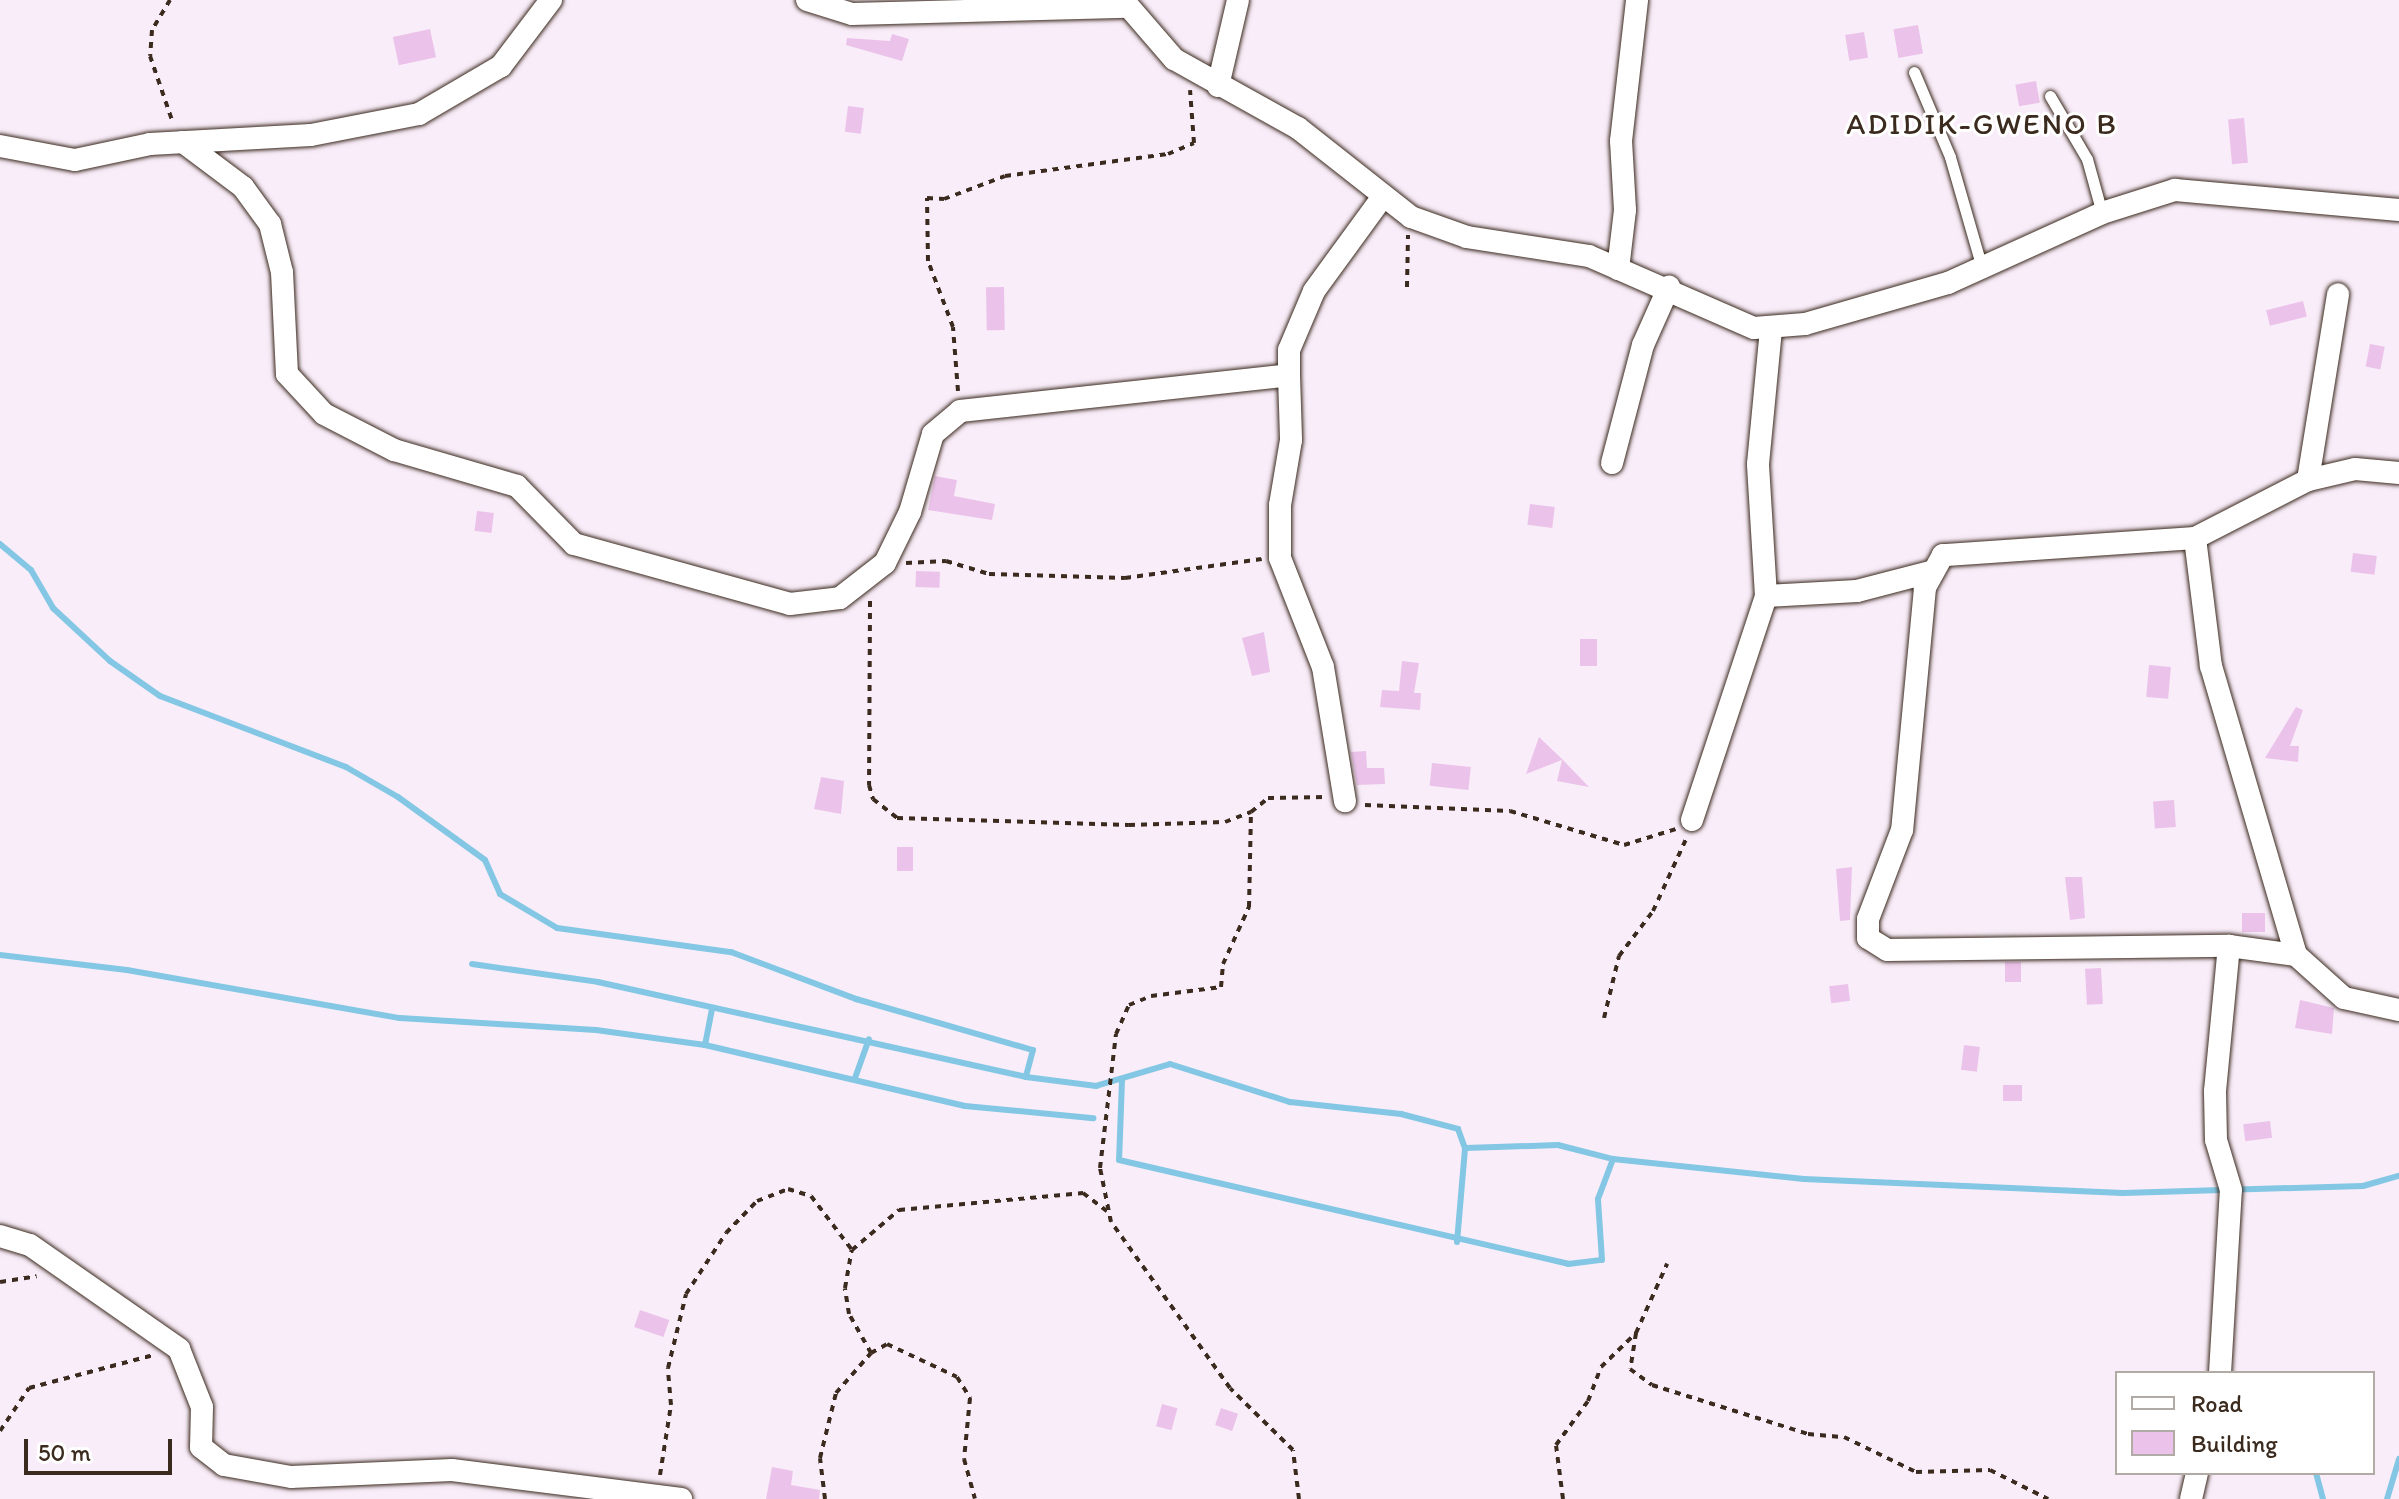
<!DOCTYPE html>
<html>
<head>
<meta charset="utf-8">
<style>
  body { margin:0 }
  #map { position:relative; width:2399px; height:1499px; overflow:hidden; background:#f9edf9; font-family:Itim,sans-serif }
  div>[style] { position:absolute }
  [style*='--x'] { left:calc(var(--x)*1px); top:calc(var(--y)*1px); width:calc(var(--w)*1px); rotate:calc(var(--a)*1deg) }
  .stream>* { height:6px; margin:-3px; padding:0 3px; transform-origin:3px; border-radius:3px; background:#83c7e4 }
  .building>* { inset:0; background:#ebc3ea; transform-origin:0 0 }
  .path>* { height:4px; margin-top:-2px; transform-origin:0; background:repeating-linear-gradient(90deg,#3b2a1e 0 6px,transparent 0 12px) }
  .roads { filter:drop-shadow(0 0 2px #3b2a1e) drop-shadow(0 0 2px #3b2a1e) }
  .lane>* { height:11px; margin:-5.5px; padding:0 5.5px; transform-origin:5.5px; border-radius:5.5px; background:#fff }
  .street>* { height:22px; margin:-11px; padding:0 11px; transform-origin:11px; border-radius:11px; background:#fff }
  span { translate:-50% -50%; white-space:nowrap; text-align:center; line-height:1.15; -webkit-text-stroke:6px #fff; paint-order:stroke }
  .quarter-label { font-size:30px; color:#3b2a1e; letter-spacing:2px }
  .legend { position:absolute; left:2115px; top:1371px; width:260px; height:104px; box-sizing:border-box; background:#fff; border:2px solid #b1aaa5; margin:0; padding:10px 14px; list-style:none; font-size:24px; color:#3b2a1e }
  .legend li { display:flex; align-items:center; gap:16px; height:40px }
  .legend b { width:40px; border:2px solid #b1aaa5 }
  .scale { position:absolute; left:24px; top:1439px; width:148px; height:36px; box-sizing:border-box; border:4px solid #3b2a1e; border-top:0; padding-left:10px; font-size:24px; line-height:28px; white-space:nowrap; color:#3b2a1e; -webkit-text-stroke:6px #fff; paint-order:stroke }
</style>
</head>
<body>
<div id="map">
  <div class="stream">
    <div style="--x:0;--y:544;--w:40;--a:40"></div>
    <div style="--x:31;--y:570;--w:44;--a:59.9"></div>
    <div style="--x:53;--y:608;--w:78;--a:42.9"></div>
    <div style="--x:110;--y:661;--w:61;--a:35"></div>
    <div style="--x:160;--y:696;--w:199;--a:20.9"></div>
    <div style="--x:346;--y:767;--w:60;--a:30"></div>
    <div style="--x:398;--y:797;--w:107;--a:35.9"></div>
    <div style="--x:485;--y:860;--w:37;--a:66"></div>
    <div style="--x:500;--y:894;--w:66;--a:30.8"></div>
    <div style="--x:557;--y:928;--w:176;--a:7.9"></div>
    <div style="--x:731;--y:952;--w:134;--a:20.6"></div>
    <div style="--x:856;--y:999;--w:184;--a:16.1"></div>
    <div style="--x:1033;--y:1050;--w:28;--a:105"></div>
    <div style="--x:0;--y:955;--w:128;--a:6.7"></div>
    <div style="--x:127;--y:970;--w:277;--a:10"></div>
    <div style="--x:400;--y:1018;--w:196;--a:3.5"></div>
    <div style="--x:596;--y:1030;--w:110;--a:7.8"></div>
    <div style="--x:705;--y:1045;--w:267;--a:13.2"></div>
    <div style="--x:965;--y:1106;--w:129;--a:5.4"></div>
    <div style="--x:472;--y:964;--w:127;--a:8.1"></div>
    <div style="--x:598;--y:982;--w:438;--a:12.5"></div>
    <div style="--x:1026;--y:1077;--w:71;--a:7.3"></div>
    <div style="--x:1096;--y:1086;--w:77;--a:-16.6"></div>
    <div style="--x:1170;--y:1064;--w:126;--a:17.6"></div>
    <div style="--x:1290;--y:1102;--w:112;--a:6.2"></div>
    <div style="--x:1401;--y:1114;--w:59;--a:14.7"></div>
    <div style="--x:1458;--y:1129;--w:20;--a:70"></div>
    <div style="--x:705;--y:1045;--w:38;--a:-79"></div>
    <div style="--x:855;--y:1078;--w:41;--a:-70.3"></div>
    <div style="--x:1122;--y:1080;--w:80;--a:92.1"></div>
    <div style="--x:1119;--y:1160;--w:461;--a:13"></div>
    <div style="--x:1568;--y:1264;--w:34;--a:-7"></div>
    <div style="--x:1602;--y:1260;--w:61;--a:-93.8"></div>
    <div style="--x:1598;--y:1199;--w:43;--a:-69.4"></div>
    <div style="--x:1613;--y:1159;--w:192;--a:6"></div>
    <div style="--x:1804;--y:1179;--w:319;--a:2.5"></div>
    <div style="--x:2123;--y:1193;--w:240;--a:-1.7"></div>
    <div style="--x:2363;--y:1186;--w:37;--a:-16"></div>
    <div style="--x:1457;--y:1242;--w:94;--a:-85.1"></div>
    <div style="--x:1465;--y:1148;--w:93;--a:-1.8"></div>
    <div style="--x:1558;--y:1145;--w:57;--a:14.3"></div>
    <div style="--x:2316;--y:1473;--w:27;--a:75"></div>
    <div style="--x:2387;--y:1499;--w:42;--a:-73.3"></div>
  </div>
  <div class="building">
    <div style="left:1918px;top:25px;width:29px;height:25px;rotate:80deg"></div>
    <div style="left:430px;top:29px;width:29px;height:38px;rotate:78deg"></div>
    <div style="left:1864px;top:32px;width:26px;height:19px;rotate:81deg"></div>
    <div style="clip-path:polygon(892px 34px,909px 39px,902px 61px,846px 45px,847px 38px,890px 41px)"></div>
    <div style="left:2036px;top:81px;width:22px;height:21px;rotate:80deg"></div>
    <div style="left:848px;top:106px;width:16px;height:26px;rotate:7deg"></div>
    <div style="left:2244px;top:118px;width:45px;height:16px;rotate:85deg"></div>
    <div style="left:1004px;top:287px;width:43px;height:18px;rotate:89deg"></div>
    <div style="left:2303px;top:301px;width:16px;height:38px;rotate:76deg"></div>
    <div style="left:2370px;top:344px;width:15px;height:23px;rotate:11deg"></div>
    <div style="clip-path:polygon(935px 476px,957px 480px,954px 496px,995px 504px,992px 520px,928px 510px)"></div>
    <div style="left:1530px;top:504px;width:25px;height:21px;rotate:7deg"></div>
    <div style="left:477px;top:511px;width:17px;height:20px;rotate:7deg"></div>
    <div style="left:2353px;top:553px;width:24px;height:19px;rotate:7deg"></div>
    <div style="left:916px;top:571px;width:24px;height:16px;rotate:2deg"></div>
    <div style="clip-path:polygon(1264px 632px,1270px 672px,1252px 676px,1242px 638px)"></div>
    <div style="left:1580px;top:639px;width:17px;height:27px"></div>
    <div style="clip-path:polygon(1402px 661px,1419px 663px,1414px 693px,1421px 693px,1420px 710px,1380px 707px,1382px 690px,1399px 691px)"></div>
    <div style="left:2149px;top:665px;width:22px;height:32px;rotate:5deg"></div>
    <div style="clip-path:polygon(2296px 707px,2303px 710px,2290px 746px,2299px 746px,2298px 762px,2265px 758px)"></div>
    <div style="clip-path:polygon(1539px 737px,1562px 759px,1589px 787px,1557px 781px,1562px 760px,1526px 774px)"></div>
    <div style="clip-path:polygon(1366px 751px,1367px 768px,1384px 768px,1385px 784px,1357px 785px,1351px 752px)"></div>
    <div style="left:1432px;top:763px;width:39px;height:23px;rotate:6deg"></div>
    <div style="clip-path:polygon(821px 777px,844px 781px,841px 814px,814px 809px)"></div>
    <div style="left:2174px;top:800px;width:27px;height:21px;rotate:86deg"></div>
    <div style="left:897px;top:847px;width:16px;height:24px"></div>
    <div style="clip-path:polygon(1852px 867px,1850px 920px,1840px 921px,1836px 869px)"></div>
    <div style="clip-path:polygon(2065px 877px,2082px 877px,2085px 918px,2070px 920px)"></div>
    <div style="left:2242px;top:913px;width:23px;height:19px"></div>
    <div style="left:2021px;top:962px;width:20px;height:16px;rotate:90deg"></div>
    <div style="left:2101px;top:968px;width:36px;height:16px;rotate:87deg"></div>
    <div style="left:1848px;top:984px;width:17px;height:19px;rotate:83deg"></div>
    <div style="clip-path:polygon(2300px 1000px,2334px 1008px,2332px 1034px,2295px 1028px)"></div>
    <div style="left:1964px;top:1045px;width:16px;height:25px;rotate:7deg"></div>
    <div style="left:2022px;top:1085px;width:16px;height:19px;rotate:90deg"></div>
    <div style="left:2270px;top:1121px;width:17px;height:27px;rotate:83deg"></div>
    <div style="left:640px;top:1310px;width:31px;height:18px;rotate:19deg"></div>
    <div style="left:1162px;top:1404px;width:16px;height:23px;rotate:15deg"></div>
    <div style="left:1221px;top:1408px;width:18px;height:18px;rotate:19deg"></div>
    <div style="clip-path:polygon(772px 1467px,793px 1471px,791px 1485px,820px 1490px,819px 1499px,766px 1499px)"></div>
  </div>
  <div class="path">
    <div style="--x:170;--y:0;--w:35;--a:121"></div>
    <div style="--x:152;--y:30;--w:26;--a:94"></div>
    <div style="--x:150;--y:56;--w:71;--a:71.1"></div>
    <div style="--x:1407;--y:287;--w:52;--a:-88.9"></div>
    <div style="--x:958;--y:391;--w:64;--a:-94.5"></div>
    <div style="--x:953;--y:327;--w:71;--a:-110.7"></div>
    <div style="--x:928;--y:261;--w:63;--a:-90.9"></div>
    <div style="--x:927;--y:198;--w:17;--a:3"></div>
    <div style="--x:944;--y:199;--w:65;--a:-20.7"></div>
    <div style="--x:1005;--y:176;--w:164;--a:-7.7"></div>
    <div style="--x:1168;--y:154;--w:28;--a:-23"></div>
    <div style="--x:1194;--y:143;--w:53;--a:-94.3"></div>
    <div style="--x:906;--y:563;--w:40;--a:-2.9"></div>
    <div style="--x:946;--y:561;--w:45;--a:16.8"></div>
    <div style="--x:989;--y:574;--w:136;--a:1.7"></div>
    <div style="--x:1125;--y:578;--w:138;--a:-7.9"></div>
    <div style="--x:870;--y:601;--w:184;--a:90.3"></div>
    <div style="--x:869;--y:785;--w:15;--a:74"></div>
    <div style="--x:873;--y:799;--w:31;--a:38"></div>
    <div style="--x:897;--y:818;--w:232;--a:1.7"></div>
    <div style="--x:1129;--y:825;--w:96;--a:-1.8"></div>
    <div style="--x:1225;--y:822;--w:28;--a:-21"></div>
    <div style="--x:1365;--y:805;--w:145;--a:2.4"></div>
    <div style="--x:1510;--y:811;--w:119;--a:16.6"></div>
    <div style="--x:1624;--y:845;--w:54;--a:-17.1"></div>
    <div style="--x:1604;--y:1018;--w:64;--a:-76.4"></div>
    <div style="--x:1619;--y:956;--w:56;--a:-52.9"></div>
    <div style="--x:1653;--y:911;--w:81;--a:-65.3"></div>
    <div style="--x:0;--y:1282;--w:37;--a:-9"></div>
    <div style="--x:1636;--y:1333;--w:36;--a:99"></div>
    <div style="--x:1630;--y:1369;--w:27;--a:36"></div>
    <div style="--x:1652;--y:1385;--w:164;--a:17.4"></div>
    <div style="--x:1808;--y:1434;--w:36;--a:5"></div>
    <div style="--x:1844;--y:1437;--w:80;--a:25.9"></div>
    <div style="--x:1916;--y:1472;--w:74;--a:-1.5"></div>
    <div style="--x:1990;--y:1470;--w:65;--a:26.6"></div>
    <div style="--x:871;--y:1353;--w:45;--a:-119.4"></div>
    <div style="--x:849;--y:1314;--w:26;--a:-99"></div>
    <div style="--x:845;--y:1288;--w:39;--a:-80"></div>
    <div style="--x:852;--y:1250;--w:62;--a:-40.4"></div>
    <div style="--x:899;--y:1210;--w:185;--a:-5.3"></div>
    <div style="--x:1083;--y:1193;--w:30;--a:37"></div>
    <div style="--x:0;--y:1431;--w:52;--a:-56"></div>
    <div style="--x:29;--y:1388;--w:129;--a:-14.8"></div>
    <div style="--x:660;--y:1475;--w:71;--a:-81.1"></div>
    <div style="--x:671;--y:1405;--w:37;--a:-95"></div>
    <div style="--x:668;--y:1368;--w:76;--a:-76.3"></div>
    <div style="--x:686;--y:1294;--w:73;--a:-56.7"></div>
    <div style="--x:726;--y:1233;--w:45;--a:-45.9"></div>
    <div style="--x:757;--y:1201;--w:33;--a:-21"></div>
    <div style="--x:788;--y:1189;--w:24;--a:17"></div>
    <div style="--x:811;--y:1196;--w:68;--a:52.8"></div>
    <div style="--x:825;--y:1499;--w:41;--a:-97"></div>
    <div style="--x:820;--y:1458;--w:67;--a:-76.2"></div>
    <div style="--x:836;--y:1393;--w:53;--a:-48.8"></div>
    <div style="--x:871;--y:1353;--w:18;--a:-29"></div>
    <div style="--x:887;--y:1344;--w:77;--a:25.2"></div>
    <div style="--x:957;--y:1377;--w:25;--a:58"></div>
    <div style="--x:970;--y:1398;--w:61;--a:95.6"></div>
    <div style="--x:964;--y:1459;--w:41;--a:74.6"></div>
    <div style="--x:1299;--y:1499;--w:49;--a:-97"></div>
    <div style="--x:1293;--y:1450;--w:88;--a:-135.5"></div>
    <div style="--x:1230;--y:1388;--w:204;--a:-125.6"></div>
    <div style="--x:1111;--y:1222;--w:55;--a:-101.5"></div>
    <div style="--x:1100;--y:1168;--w:135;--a:-83.2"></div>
    <div style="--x:1116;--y:1034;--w:32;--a:-66"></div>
    <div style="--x:1129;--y:1005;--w:24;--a:-22"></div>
    <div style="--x:1151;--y:996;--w:71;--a:-7.3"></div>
    <div style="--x:1221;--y:987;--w:23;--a:-85"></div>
    <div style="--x:1223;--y:964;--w:63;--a:-65.5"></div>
    <div style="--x:1249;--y:907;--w:95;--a:-88.8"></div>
    <div style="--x:1251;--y:812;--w:22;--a:-39"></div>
    <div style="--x:1268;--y:798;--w:58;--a:-1"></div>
    <div style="--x:1563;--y:1499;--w:54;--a:-97.4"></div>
    <div style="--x:1556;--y:1445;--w:54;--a:-54"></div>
    <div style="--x:1588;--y:1401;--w:36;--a:-69"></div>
    <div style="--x:1601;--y:1367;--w:49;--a:-44.2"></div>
    <div style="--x:1636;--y:1333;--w:76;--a:-65.8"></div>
  </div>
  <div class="roads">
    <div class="lane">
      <div style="--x:1914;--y:72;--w:92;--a:67"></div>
      <div style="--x:1950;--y:157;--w:116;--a:73.9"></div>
      <div style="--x:2050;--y:96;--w:73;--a:59.6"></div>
      <div style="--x:2087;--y:159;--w:56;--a:74.5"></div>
    </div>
    <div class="street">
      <div style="--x:807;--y:0;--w:47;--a:17.3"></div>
      <div style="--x:852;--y:14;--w:275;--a:-1.5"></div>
      <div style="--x:1123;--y:0;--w:78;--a:49.2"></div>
      <div style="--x:1174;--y:59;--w:142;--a:29.1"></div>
      <div style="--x:1298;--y:128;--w:144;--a:38.2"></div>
      <div style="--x:1411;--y:217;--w:59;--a:19.7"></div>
      <div style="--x:1467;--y:237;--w:123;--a:8.9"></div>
      <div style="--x:1589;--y:256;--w:180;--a:23.6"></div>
      <div style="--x:1754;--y:328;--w:51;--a:-4.5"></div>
      <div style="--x:1805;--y:324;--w:149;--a:-16"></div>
      <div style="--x:1948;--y:283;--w:169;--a:-24.4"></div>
      <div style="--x:2102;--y:213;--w:77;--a:-17.5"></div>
      <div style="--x:2175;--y:190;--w:225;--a:5.1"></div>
      <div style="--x:1218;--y:86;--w:88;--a:-76.9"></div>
      <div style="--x:183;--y:142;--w:75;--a:36.9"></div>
      <div style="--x:243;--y:187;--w:46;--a:53.9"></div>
      <div style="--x:270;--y:224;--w:49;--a:76"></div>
      <div style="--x:282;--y:272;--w:102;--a:87.2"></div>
      <div style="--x:287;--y:374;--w:54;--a:47.2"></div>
      <div style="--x:324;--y:414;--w:79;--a:27.2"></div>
      <div style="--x:394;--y:450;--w:128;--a:16.3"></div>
      <div style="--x:517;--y:486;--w:81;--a:45.5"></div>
      <div style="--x:574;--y:544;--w:224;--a:15.5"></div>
      <div style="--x:790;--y:604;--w:50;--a:-6.8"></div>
      <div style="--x:840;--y:598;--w:57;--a:-37.9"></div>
      <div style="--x:885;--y:563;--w:57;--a:-63.9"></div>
      <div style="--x:910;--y:512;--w:81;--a:-73.6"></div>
      <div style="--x:933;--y:434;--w:35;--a:-40"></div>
      <div style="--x:960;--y:411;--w:331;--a:-6.2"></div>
      <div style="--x:1289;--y:375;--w:25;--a:-90"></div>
      <div style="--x:1289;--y:350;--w:64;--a:-67"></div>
      <div style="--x:1314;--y:291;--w:114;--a:-53.9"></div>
      <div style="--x:0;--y:146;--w:76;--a:10.6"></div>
      <div style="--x:75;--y:160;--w:77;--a:-12"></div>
      <div style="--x:150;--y:144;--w:161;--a:-3.2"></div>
      <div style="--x:311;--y:135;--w:110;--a:-11"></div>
      <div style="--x:419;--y:114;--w:95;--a:-30.3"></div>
      <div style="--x:501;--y:66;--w:83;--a:-52.9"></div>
      <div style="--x:1618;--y:269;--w:59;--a:-83.2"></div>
      <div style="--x:1625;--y:210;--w:69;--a:-93.3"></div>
      <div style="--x:1621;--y:141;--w:142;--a:-83.5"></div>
      <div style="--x:1289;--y:375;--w:65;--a:88.2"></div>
      <div style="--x:1291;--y:440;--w:66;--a:99.6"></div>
      <div style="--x:1280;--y:505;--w:53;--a:90"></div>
      <div style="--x:1280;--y:558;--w:117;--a:68.5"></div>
      <div style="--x:1323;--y:667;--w:136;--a:80.7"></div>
      <div style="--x:1612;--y:463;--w:122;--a:-75.3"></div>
      <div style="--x:1643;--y:345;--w:64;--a:-65.9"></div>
      <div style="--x:2399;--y:473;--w:44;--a:-174.8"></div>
      <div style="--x:2355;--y:469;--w:48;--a:166.8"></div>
      <div style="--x:2308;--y:480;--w:127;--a:152.8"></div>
      <div style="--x:2195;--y:538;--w:129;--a:82.9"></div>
      <div style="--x:2211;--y:666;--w:301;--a:73.6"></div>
      <div style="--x:2296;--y:955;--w:64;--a:41.9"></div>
      <div style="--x:2344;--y:998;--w:56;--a:12.3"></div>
      <div style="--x:2308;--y:480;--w:188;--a:-80.8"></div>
      <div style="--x:2195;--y:538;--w:253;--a:176.1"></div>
      <div style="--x:1943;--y:555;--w:38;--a:119"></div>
      <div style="--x:1925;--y:588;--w:243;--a:95.4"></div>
      <div style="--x:1902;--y:830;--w:95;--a:110.9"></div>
      <div style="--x:1868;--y:919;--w:19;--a:90"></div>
      <div style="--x:1868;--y:938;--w:22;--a:32"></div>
      <div style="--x:1887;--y:950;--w:342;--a:-0.7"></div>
      <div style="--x:2229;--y:946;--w:68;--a:7.7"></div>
      <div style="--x:1766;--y:596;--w:91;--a:-3.1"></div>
      <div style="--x:1857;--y:591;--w:75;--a:-14.6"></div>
      <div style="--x:1692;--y:820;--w:236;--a:-71.7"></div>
      <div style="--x:1766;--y:596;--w:132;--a:-93.5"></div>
      <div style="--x:1758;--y:464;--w:136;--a:-84.5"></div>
      <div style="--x:0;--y:1236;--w:31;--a:17"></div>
      <div style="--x:30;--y:1245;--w:182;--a:34.9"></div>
      <div style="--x:179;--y:1349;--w:62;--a:68.4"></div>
      <div style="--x:202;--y:1407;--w:40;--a:91.4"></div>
      <div style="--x:201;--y:1447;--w:29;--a:38"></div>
      <div style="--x:224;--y:1465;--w:68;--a:10.2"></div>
      <div style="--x:291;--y:1477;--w:161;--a:-2.5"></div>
      <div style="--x:452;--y:1470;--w:231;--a:7.2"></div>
      <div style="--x:2220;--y:1373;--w:183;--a:-86.6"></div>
      <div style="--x:2231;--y:1190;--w:52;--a:-106.7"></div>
      <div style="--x:2216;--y:1140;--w:49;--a:-91.2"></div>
      <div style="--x:2215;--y:1091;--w:146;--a:-84.5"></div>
      <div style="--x:2191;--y:1499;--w:27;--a:-77"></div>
    </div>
  </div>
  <div class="quarter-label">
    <span style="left:1982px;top:124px">ADIDIK-GWENO B</span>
  </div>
  <ul class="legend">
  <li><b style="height:10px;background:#fff"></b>Road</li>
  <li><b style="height:22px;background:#ebc3ea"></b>Building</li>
  </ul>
  <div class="scale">50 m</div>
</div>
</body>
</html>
